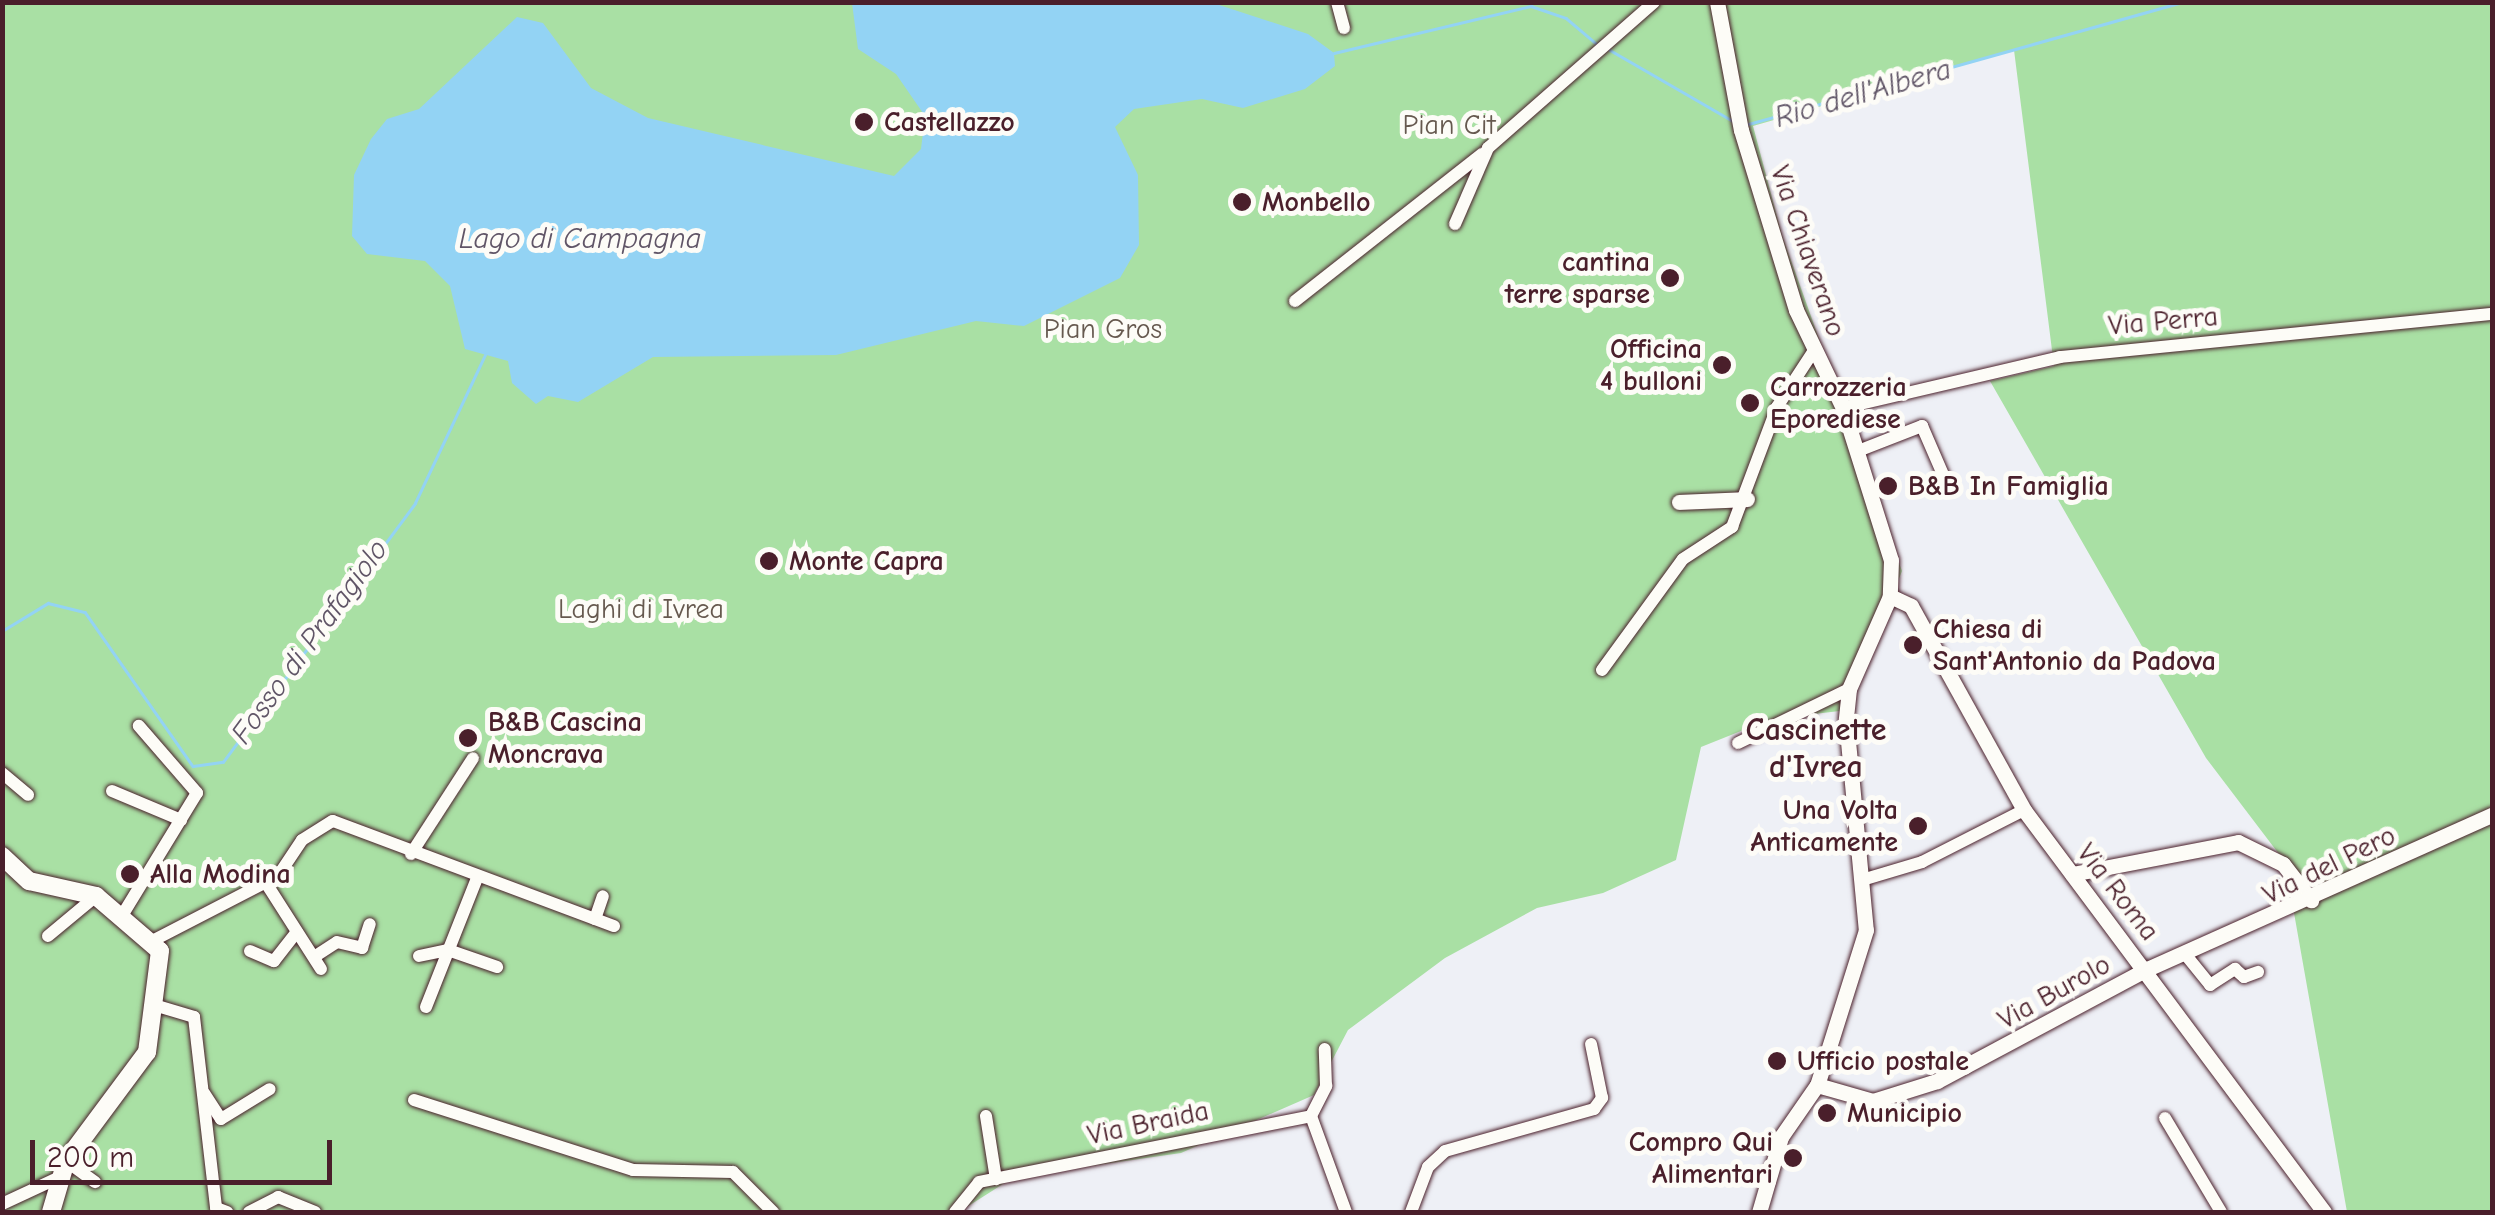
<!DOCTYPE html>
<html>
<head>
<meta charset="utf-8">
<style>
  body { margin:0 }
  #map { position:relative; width:2495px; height:1215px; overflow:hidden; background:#eef0f6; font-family:"Comic Neue",sans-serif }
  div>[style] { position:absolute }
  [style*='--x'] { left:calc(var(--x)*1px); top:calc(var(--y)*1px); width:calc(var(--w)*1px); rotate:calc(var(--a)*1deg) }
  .green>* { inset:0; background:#a9e0a4 }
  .water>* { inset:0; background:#93d3f4 }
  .stream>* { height:2.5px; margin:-1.25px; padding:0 1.25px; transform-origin:1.25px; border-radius:1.25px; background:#93d3f4 }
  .roads { filter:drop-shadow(0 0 2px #4a1f2b) drop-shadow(0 0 2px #4a1f2b) }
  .minor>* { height:12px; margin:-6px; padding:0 6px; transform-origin:6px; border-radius:6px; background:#fdfcf7 }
  .tertiary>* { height:15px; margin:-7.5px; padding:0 7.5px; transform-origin:7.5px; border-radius:7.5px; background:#fdfcf7 }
  .secondary>* { height:18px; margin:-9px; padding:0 9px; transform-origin:9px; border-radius:9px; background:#fdfcf7 }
  .dots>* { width:28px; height:28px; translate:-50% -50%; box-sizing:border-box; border:5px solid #fdfcf7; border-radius:50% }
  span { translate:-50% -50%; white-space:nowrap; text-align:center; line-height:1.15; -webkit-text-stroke:10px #fdfcf7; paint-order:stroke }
  .poi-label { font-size:28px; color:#4a1f2b; font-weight:700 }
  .left { translate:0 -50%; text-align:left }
  .right { translate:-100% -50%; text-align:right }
  .park-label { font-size:28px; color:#66594f }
  .street-label { font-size:28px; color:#4a1f2b }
  .water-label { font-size:30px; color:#605567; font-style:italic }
  .quarter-label { font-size:32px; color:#4a1f2b; font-weight:700 }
  .frame { position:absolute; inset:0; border:5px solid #4a1f2b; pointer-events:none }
  .scale { position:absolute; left:30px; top:1140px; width:302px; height:45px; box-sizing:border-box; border:5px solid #4a1f2b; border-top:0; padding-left:12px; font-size:30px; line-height:35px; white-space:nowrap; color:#4a1f2b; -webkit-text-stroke:8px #fdfcf7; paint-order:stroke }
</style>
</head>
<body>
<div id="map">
  <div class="green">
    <div style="clip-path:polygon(2px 3px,2492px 3px,2492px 1212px,2347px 1212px,2285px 862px,2206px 758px,1990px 381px,2054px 366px,2014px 50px,1753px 126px,1782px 235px,1902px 571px,1848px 710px,1771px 719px,1701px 747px,1676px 860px,1603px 893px,1537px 908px,1445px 958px,1348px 1030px,1314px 1095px,1181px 1153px,1014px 1177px,959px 1212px,3px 1212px)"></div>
  </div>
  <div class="water">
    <div style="clip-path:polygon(852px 3px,1213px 3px,1308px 34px,1334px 53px,1335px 66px,1305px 89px,1243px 108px,1202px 99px,1134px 109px,1115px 127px,1138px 175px,1139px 245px,1120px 278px,1024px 326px,976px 321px,836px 355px,653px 357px,578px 402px,548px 396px,536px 404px,512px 383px,508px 361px,465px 349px,450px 286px,425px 261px,367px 254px,352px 236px,354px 175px,371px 139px,387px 119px,419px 109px,517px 17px,543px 23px,591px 88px,648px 118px,894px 176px,921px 149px,925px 116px,896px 74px,858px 49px)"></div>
  </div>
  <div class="stream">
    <div style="--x:1610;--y:50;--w:142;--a:30"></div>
    <div style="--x:1334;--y:53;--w:203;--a:-13.4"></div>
    <div style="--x:1531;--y:6;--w:37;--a:19"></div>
    <div style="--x:1566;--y:18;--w:42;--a:40.2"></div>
    <div style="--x:1745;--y:125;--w:454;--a:-15.7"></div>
    <div style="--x:2;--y:631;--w:54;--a:-31.3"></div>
    <div style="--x:48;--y:603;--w:38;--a:14"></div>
    <div style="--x:85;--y:612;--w:188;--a:55"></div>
    <div style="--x:193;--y:766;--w:30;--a:-8"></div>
    <div style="--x:223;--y:762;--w:322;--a:-53.4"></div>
    <div style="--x:415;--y:503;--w:164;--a:-64.7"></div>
  </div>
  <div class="roads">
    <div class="minor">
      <div style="--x:1337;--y:2;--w:27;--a:75"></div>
      <div style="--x:1455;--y:224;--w:83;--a:-66.5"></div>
      <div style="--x:1488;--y:148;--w:221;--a:-41.3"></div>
      <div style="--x:1295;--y:301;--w:238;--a:-38.2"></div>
      <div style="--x:1843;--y:408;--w:223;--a:-13.2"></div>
      <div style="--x:2060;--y:357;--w:434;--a:-5.7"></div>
      <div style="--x:1858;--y:451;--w:69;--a:-21.3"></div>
      <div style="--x:1922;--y:426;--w:65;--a:66.6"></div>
      <div style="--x:1602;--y:670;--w:137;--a:-53.9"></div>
      <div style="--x:1683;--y:559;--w:59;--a:-33.1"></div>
      <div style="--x:1732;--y:527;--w:128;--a:-69.4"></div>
      <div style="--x:1777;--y:407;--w:66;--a:-56.8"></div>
      <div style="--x:1738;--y:743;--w:123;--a:-25.9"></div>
      <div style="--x:2;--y:773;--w:34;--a:40"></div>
      <div style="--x:112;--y:791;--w:75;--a:22.8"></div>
      <div style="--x:411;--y:854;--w:114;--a:-57.1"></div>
      <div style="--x:1862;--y:880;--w:63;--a:-16.7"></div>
      <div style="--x:1922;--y:862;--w:114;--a:-27"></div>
      <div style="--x:266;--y:883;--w:102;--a:57.4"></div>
      <div style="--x:123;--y:914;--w:142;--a:-58.6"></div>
      <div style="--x:197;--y:793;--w:89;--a:-130.9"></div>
      <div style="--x:595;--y:919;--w:24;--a:-71"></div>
      <div style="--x:48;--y:936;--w:62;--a:-39.8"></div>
      <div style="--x:154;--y:940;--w:140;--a:-27.3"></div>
      <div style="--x:278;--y:876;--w:43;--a:-56.3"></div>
      <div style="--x:302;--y:840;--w:36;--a:-32"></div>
      <div style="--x:333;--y:821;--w:300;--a:20.5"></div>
      <div style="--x:250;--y:951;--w:26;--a:23"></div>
      <div style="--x:274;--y:961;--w:37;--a:-52"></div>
      <div style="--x:2185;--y:954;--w:40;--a:51"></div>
      <div style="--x:2210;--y:985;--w:30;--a:-33"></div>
      <div style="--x:2235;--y:969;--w:12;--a:42"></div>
      <div style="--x:2244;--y:977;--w:15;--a:-20"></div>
      <div style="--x:419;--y:956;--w:30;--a:-12"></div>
      <div style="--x:448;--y:950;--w:52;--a:19.1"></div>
      <div style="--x:314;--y:957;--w:27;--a:-33"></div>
      <div style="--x:337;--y:942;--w:26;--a:13"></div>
      <div style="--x:362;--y:948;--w:25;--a:-72"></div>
      <div style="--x:154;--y:1005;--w:42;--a:16.7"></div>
      <div style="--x:194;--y:1017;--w:192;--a:83.4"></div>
      <div style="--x:216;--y:1208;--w:12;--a:20"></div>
      <div style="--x:426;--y:1007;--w:139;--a:-68.4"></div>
      <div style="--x:204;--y:1093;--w:31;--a:57"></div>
      <div style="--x:221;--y:1119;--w:57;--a:-31.5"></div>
      <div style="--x:414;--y:1100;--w:230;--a:17.7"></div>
      <div style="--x:633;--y:1170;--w:100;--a:1.1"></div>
      <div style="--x:733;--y:1172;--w:57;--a:45"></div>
      <div style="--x:986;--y:1116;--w:64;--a:81"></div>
      <div style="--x:1311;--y:1116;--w:102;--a:70"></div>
      <div style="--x:1311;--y:1116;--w:34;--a:-63"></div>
      <div style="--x:1326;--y:1086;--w:37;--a:-92"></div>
      <div style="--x:2165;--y:1118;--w:109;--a:59.2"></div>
      <div style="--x:66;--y:1161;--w:36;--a:36"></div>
      <div style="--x:2;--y:1204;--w:64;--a:-25"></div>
      <div style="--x:249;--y:1212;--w:33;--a:-27"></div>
      <div style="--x:278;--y:1197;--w:40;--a:22"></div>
      <div style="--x:955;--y:1212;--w:38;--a:-51"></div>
      <div style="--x:979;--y:1182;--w:338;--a:-11.2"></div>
      <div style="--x:1411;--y:1212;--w:48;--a:-69.3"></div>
      <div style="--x:1428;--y:1167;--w:23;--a:-43"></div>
      <div style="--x:1445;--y:1151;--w:155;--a:-15.7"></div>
      <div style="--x:1594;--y:1109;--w:14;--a:-54"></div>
      <div style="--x:1602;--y:1098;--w:55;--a:-101.5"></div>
    </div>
    <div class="tertiary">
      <div style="--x:1717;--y:2;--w:130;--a:79.4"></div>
      <div style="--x:1741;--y:130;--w:188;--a:73"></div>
      <div style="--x:1796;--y:310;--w:109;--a:64.4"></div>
      <div style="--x:1843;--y:408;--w:159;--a:72.5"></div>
      <div style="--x:1891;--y:560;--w:36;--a:92"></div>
      <div style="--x:1890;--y:596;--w:102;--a:113.8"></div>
      <div style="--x:1849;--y:689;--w:31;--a:96"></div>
      <div style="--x:1846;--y:720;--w:211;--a:84.6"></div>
      <div style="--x:1866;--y:930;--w:163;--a:107.5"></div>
      <div style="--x:1817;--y:1085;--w:63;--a:124.7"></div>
      <div style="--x:1781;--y:1137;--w:78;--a:106.3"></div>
      <div style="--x:1679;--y:502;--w:68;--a:-2.5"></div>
      <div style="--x:1890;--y:596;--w:23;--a:25"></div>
      <div style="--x:1911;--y:606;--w:233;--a:61"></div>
      <div style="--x:2024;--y:810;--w:502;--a:53.27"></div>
      <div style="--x:2072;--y:874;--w:169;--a:-10.9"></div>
      <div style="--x:2238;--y:842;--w:50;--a:26.1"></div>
      <div style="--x:2283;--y:864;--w:46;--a:52.1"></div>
      <div style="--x:1817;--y:1085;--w:58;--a:15.9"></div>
      <div style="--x:1873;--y:1101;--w:67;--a:-17.4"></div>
      <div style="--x:1937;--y:1081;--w:238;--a:-28.1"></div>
      <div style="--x:2147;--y:969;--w:378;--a:-24.1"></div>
    </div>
    <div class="secondary">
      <div style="--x:2;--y:856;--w:37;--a:43"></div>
      <div style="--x:29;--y:881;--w:69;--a:12.6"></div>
      <div style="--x:96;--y:896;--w:84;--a:40.7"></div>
      <div style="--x:160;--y:951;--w:102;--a:97.3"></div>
      <div style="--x:147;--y:1052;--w:136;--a:126.6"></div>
      <div style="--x:66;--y:1161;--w:53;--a:106.4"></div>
    </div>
  </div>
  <div class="dots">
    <div style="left:864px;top:122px;background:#4a1f2b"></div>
    <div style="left:1242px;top:202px;background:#4a1f2b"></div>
    <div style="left:1670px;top:278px;background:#4a1f2b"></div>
    <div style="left:1722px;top:365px;background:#4a1f2b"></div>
    <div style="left:1750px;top:403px;background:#4a1f2b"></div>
    <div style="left:1888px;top:486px;background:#4a1f2b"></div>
    <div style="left:769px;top:561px;background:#4a1f2b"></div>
    <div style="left:1913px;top:645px;background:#4a1f2b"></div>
    <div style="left:468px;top:738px;background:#4a1f2b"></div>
    <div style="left:1918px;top:826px;background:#4a1f2b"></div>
    <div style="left:130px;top:874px;background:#4a1f2b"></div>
    <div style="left:1777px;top:1061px;background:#4a1f2b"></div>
    <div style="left:1827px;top:1113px;background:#4a1f2b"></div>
    <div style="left:1793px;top:1158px;background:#4a1f2b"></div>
  </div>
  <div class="poi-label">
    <span class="left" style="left:884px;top:122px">Castellazzo</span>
    <span class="left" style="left:1262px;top:202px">Monbello</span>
    <span class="right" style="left:1650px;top:278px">cantina<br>terre sparse</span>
    <span class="right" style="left:1702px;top:365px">Officina<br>4 bulloni</span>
    <span class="left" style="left:1770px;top:403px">Carrozzeria<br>Eporediese</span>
    <span class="left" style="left:1908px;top:486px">B&amp;B In Famiglia</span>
    <span class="left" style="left:789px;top:561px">Monte Capra</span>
    <span class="left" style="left:1933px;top:645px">Chiesa di<br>Sant'Antonio da Padova</span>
    <span class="left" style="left:488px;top:738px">B&amp;B Cascina<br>Moncrava</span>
    <span class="right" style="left:1898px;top:826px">Una Volta<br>Anticamente</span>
    <span class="left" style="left:150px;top:874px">Alla Modina</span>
    <span class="left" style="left:1797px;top:1061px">Ufficio postale</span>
    <span class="left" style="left:1847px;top:1113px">Municipio</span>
    <span class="right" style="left:1773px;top:1158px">Compro Qui<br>Alimentari</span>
  </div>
  <div class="park-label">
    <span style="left:1449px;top:125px">Pian Cit</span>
    <span style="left:1103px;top:329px">Pian Gros</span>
    <span style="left:641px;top:609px">Laghi di Ivrea</span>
  </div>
  <div class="street-label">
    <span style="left:1808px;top:251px;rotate:71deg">Via Chiaverano</span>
    <span style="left:2163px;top:321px;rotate:-5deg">Via Perra</span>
    <span style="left:2329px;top:865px;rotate:-26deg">Via del Pero</span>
    <span style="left:2118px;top:892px;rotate:52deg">Via Roma</span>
    <span style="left:2054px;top:992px;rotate:-29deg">Via Burolo</span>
    <span style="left:1148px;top:1123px;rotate:-12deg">Via Braida</span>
  </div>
  <div class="water-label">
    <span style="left:1863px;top:94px;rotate:-16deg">Rio dell'Albera</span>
    <span style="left:580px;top:239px">Lago di Campagna</span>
    <span style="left:310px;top:642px;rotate:-54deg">Fosso di Prafagiolo</span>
  </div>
  <div class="quarter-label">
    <span style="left:1816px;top:749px">Cascinette<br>d'Ivrea</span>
  </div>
  <div class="frame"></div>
  <div class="scale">200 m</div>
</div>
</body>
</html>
